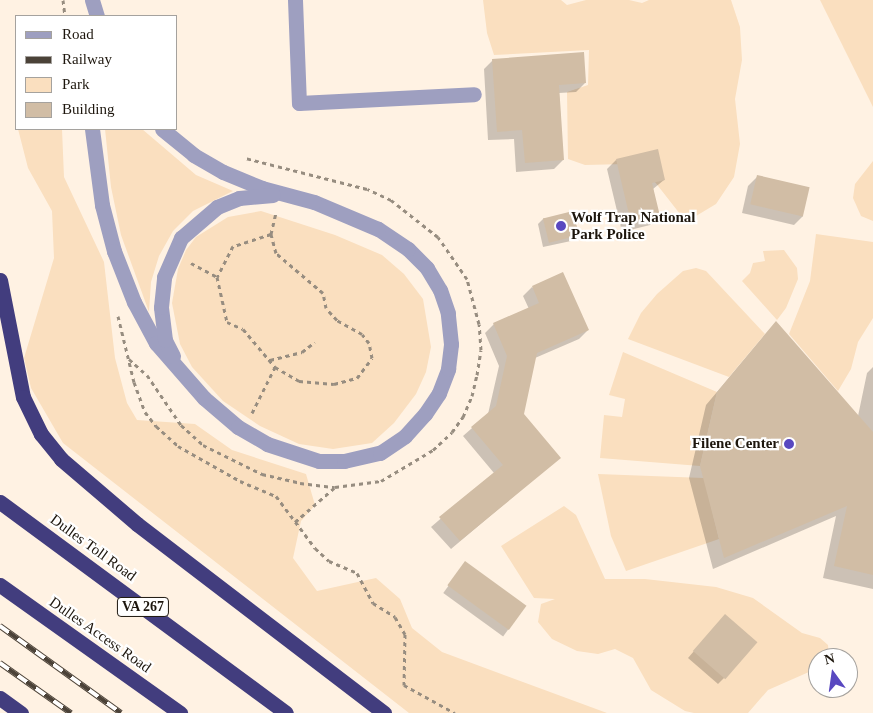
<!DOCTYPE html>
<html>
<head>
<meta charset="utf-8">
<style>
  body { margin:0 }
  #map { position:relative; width:873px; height:713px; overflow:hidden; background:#fff2e3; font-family:Georgia,serif }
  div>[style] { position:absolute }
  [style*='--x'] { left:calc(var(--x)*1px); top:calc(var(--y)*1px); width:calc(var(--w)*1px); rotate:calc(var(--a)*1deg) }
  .green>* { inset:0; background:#fadfbf }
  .shadow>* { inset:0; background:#0003; transform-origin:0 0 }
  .building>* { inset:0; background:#d1bda5; transform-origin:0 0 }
  .path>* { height:3px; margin-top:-1.5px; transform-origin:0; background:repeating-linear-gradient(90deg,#978d80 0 4px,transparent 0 8px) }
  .minor>* { height:15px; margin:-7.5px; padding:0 7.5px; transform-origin:7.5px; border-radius:7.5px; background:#9e9fc0 }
  .highway>* { height:15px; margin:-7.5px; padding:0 7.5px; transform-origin:7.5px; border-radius:7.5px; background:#423d7e }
  .rail>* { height:5.5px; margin-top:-2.75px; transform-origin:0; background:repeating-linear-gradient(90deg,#fff 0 11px,#4b4238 0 22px); box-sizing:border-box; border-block:1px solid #4b4238 }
  .dots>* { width:14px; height:14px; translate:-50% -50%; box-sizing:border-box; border:2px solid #fff; border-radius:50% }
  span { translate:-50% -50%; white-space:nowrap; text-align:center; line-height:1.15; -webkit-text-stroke:4.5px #fff; paint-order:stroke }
  .shield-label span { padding:1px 4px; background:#fff; border:1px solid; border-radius:4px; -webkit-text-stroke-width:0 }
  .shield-label { font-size:14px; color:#1d160d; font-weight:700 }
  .poi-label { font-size:15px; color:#1d160d; font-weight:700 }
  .left { translate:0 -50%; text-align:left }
  .right { translate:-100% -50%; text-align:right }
  .street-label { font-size:15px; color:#1d160d }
  .legend { position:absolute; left:15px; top:15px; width:162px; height:115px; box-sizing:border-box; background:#fff; border:1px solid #a5a29e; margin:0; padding:6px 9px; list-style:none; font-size:15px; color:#1d160d }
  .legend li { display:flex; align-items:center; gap:10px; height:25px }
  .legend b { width:25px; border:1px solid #a5a29e }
  .north { position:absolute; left:808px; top:648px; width:50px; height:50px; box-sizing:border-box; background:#fff; border:1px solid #a5a29e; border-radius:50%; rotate:346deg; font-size:14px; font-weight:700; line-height:20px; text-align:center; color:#1d160d }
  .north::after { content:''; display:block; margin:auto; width:18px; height:22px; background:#5948c0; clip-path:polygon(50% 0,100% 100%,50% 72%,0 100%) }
</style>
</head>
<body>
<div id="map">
  <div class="green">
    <div style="clip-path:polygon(483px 0,561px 0,567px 5px,586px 0,629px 0,642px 3px,649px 0,731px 0,740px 27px,742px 60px,735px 99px,740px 144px,734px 177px,716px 204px,696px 216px,680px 214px,644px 168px,626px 164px,585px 165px,568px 159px,567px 92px,588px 85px,589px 50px,494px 55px,487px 33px)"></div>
    <div style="clip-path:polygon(820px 0,873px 0,873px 107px)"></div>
    <div style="clip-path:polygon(18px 129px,62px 129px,64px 177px,104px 262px,115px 358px,127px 403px,137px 420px,195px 424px,232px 450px,306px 474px,315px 505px,301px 521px,293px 558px,317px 591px,376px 578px,400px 599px,412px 628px,442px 652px,607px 713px,409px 713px,63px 443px,31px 388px,24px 358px,54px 258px,52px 211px,28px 168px)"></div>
    <div style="clip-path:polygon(105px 129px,142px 129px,196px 175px,233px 191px,193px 211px,173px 231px,159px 256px,151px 282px,149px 312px,121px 235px,111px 187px)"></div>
    <div style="clip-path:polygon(873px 161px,873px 221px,861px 216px,853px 198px,855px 184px)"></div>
    <div style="clip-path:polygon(261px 211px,335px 235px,382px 255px,404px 274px,423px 299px,431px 347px,426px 372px,416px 394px,394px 423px,372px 443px,333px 449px,299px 444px,260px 426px,223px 401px,192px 367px,180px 344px,172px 303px,178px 269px,186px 250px,196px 237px,228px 217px)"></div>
    <div style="clip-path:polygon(816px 234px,873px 242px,873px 318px,858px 342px,851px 369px,838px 391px,789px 334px,810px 281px)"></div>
    <div style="clip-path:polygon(784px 250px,797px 268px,798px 279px,786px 308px,777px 320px,742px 281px,750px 273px,753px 263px,765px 261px,763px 251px)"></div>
    <div style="clip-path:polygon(696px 268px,706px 271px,765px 334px,729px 377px,628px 339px,641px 313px,657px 294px,683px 271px)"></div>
    <div style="clip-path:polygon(623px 352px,717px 392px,700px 466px,600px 458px,604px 415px,622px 417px,625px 399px,609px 395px)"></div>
    <div style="clip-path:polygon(598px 474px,704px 478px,719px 539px,626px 571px,611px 536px)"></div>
    <div style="clip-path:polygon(564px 506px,576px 515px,605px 579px,645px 579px,716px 587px,753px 598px,802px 633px,820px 638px,828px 645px,829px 658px,818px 658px,818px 668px,768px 690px,748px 713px,694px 713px,685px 711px,651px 690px,633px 658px,615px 649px,598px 654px,577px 651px,552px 639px,538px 622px,541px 604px,555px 599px,534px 598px,501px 546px)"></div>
  </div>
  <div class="shadow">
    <div style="clip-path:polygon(493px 60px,585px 83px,576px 92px,559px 93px,563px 160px,554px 169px,516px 172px,514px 139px,488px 140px,484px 69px)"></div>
    <div style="clip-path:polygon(616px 160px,664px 180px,653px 189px,659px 216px,650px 225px,622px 232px,607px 169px)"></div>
    <div style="clip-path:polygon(757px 177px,803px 216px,794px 225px,742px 213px,748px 186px)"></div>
    <div style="clip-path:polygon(544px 218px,577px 235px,571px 241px,543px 247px,538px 224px)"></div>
    <div style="clip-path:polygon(532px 287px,588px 330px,579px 339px,535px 358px,522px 414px,559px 458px,451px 549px,431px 527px,494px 473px,463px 436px,488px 414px,499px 366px,485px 333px,494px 324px,529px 309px,523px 296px)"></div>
    <div style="clip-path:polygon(776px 322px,858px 416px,867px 373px,873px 367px,873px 589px,823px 578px,836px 516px,713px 569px,689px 478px,706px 405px)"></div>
    <div style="left:465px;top:563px;width:74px;height:37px;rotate:36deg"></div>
    <div style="clip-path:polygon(719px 622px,724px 678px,718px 684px,688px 658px)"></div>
  </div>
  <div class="building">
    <div style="clip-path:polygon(584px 52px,586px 83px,559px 85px,564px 160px,525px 163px,522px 130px,497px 132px,492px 59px)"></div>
    <div style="clip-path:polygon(658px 149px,665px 180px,652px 183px,660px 216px,631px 223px,616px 159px)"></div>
    <div style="left:757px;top:175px;width:54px;height:30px;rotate:13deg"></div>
    <div style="left:573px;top:211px;width:25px;height:31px;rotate:76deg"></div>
    <div style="clip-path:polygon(563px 272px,589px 330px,537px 353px,524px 414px,561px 458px,460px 541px,439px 517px,503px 465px,471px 427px,496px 406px,507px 356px,493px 323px,539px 303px,532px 286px)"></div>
    <div style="clip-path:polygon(776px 321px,873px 432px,873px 575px,834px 566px,847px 506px,724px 558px,700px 466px,717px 392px)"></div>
    <div style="left:465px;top:561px;width:76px;height:30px;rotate:36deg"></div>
    <div style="left:725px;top:614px;width:43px;height:49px;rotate:41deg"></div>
  </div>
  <div class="path">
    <div style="--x:63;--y:0;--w:16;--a:83"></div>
    <div style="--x:271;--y:234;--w:40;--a:162"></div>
    <div style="--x:233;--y:246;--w:35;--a:117"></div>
    <div style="--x:217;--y:277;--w:46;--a:77.5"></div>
    <div style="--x:227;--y:322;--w:17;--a:24"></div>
    <div style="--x:243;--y:329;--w:50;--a:49.9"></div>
    <div style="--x:275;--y:367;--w:28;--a:30"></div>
    <div style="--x:299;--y:381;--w:35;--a:5"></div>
    <div style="--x:334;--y:384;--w:24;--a:-15"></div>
    <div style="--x:357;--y:378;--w:25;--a:-53"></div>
    <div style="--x:372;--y:358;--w:15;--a:-101"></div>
    <div style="--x:369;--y:343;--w:11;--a:-128"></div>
    <div style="--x:362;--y:334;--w:29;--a:-151"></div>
    <div style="--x:337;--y:320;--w:16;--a:-133"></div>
    <div style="--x:326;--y:308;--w:15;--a:-101"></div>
    <div style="--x:323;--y:293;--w:62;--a:-139.6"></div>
    <div style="--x:276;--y:253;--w:20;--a:-105"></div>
    <div style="--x:271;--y:234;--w:23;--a:-77"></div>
    <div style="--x:191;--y:263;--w:30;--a:28"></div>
    <div style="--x:118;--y:316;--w:68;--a:76.4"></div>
    <div style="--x:134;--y:382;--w:32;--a:70"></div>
    <div style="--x:145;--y:412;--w:18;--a:52"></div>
    <div style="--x:156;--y:426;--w:30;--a:42"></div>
    <div style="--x:178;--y:446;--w:71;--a:29.4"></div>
    <div style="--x:240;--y:481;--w:39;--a:23"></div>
    <div style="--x:276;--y:496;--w:65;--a:53.1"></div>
    <div style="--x:315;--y:548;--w:19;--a:43"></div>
    <div style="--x:329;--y:561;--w:30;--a:23"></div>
    <div style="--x:357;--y:573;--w:34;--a:62"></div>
    <div style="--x:373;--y:603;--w:26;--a:32"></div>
    <div style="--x:395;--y:617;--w:20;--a:60"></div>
    <div style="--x:405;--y:634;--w:51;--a:91.1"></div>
    <div style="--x:404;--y:685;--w:58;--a:28.8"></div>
    <div style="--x:129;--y:359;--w:24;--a:42"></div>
    <div style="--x:147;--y:375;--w:60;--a:55.8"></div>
    <div style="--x:181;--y:425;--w:30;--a:42"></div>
    <div style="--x:203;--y:445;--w:66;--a:26.2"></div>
    <div style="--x:262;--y:474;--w:39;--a:13"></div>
    <div style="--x:300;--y:483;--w:35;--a:7"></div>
    <div style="--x:335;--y:487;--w:46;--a:-7.4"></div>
    <div style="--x:381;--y:481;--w:61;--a:-30.8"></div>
    <div style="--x:433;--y:450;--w:26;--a:-43"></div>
    <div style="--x:452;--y:432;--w:19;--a:-54"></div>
    <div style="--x:463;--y:417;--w:23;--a:-67"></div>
    <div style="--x:472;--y:396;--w:22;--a:-77"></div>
    <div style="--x:477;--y:375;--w:25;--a:-81"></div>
    <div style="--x:481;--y:350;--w:26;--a:-94"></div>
    <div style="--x:479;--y:324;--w:47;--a:-104.9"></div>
    <div style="--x:467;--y:279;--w:51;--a:-124.6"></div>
    <div style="--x:438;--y:237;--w:60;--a:-141.8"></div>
    <div style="--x:391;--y:200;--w:26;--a:-155"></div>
    <div style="--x:367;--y:189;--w:126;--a:-165.7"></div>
    <div style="--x:270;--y:360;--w:33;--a:-14"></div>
    <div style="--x:302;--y:352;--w:16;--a:-38"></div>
    <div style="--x:252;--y:413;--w:51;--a:-63.4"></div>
    <div style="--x:295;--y:522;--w:52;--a:-41.1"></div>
  </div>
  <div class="minor">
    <div style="--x:92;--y:0;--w:17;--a:73"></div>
    <div style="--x:295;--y:0;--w:103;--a:87.8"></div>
    <div style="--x:299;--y:103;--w:175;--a:-2.9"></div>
    <div style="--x:92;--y:129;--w:77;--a:82.5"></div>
    <div style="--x:102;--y:205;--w:48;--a:75.4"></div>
    <div style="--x:114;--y:251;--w:55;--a:68.6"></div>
    <div style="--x:134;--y:302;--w:47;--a:61.8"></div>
    <div style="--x:156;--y:343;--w:73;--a:48.9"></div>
    <div style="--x:204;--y:398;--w:45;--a:40.5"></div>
    <div style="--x:238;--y:427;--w:34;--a:30"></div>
    <div style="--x:267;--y:444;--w:55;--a:18.1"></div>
    <div style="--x:319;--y:461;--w:25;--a:0"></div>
    <div style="--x:344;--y:461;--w:37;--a:-13"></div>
    <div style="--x:380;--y:453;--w:30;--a:-34"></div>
    <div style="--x:405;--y:436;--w:30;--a:-48"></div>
    <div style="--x:425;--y:414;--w:25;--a:-56"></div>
    <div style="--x:439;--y:393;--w:26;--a:-69"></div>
    <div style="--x:448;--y:369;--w:25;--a:-83"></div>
    <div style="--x:451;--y:344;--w:31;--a:-96"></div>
    <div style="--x:448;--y:313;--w:24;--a:-109"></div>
    <div style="--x:440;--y:290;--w:26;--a:-121"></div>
    <div style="--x:427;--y:268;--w:27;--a:-135"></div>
    <div style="--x:408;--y:249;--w:36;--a:-146"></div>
    <div style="--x:378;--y:229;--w:69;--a:-157.1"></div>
    <div style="--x:314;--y:202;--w:54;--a:-164.9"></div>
    <div style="--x:262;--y:188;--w:42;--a:-157.7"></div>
    <div style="--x:223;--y:172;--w:34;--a:-150"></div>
    <div style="--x:194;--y:155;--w:41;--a:-140.9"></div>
    <div style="--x:173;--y:356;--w:18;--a:-117"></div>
    <div style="--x:165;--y:340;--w:33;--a:-97"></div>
    <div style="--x:161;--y:307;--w:30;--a:-84"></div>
    <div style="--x:164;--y:277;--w:43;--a:-66.4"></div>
    <div style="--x:181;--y:238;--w:48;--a:-40.7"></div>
    <div style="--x:217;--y:207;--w:24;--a:-22"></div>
    <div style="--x:239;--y:198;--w:34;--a:-5"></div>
  </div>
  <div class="highway">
    <div style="--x:0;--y:280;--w:119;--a:78.9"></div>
    <div style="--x:23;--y:397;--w:41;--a:64.1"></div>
    <div style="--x:41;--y:434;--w:32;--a:51"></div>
    <div style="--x:61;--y:459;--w:100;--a:40.5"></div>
    <div style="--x:137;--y:524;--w:311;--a:37.4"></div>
    <div style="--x:0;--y:502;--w:355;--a:36.4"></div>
    <div style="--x:0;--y:585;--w:221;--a:35.4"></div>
    <div style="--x:0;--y:698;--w:26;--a:36"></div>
  </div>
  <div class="rail">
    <div style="--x:0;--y:626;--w:149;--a:35.7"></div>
    <div style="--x:0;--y:663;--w:87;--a:35.2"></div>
  </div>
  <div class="dots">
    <div style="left:561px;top:226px;background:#5948c0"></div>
    <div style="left:789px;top:444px;background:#5948c0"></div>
  </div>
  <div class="shield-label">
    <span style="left:143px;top:607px">VA 267</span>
  </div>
  <div class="poi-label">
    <span class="left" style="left:571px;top:226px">Wolf Trap National<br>Park Police</span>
    <span class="right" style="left:779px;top:444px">Filene Center</span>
  </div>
  <div class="street-label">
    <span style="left:93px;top:548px;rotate:36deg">Dulles Toll Road</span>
    <span style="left:100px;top:635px;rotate:35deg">Dulles Access Road</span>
  </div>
  <ul class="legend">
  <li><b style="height:6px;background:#9e9fc0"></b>Road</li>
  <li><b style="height:6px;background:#4b4238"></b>Railway</li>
  <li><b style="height:14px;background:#fadfbf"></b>Park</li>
  <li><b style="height:14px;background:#d1bda5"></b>Building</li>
  </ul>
  <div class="north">N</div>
</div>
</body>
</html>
